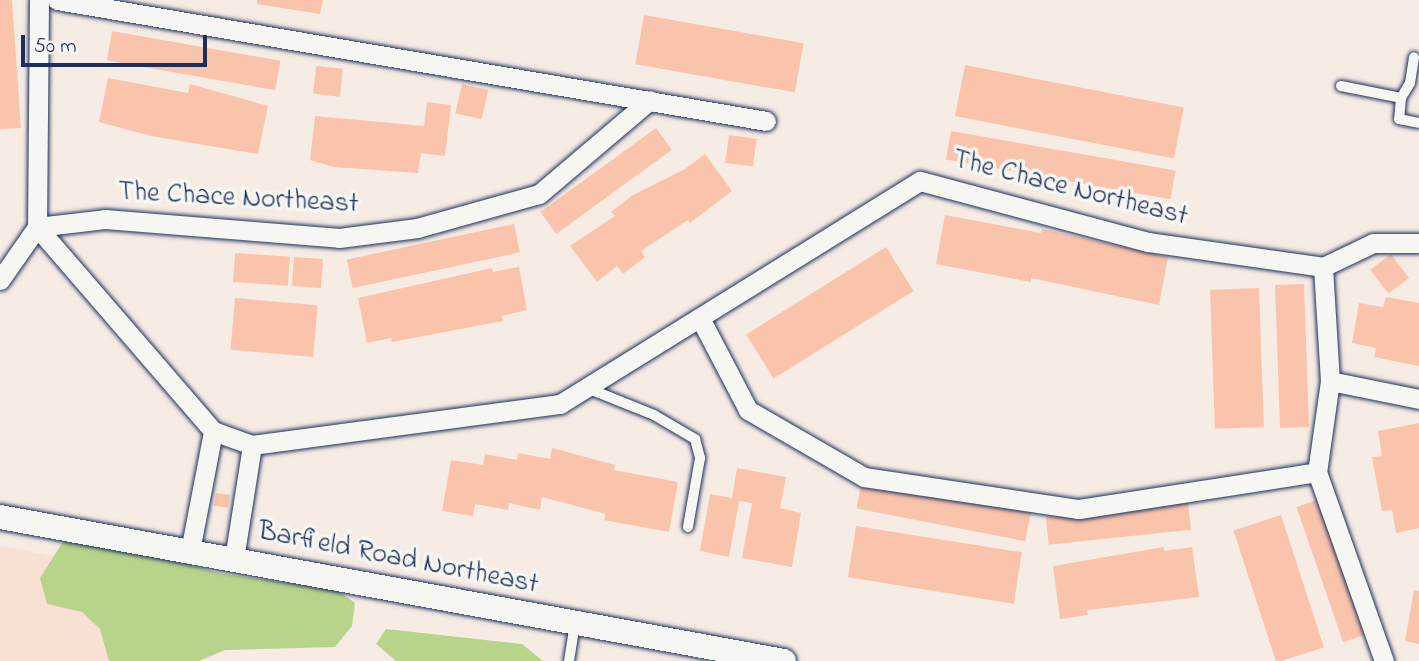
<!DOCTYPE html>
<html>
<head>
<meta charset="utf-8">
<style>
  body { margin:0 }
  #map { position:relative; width:1419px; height:661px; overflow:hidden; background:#f7ece4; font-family:"Indie Flower",sans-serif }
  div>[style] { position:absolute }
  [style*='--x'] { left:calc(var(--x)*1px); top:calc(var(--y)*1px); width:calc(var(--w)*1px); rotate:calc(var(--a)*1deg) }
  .built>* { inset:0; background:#f8e0d3 }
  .green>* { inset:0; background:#b8d48b }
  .building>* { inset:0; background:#fac4ac; transform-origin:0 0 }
  .roads { filter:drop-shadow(0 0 2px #1b2f5e) drop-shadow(0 0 2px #1b2f5e) }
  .service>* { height:10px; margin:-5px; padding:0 5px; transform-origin:5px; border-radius:5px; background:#f6f6f2 }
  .minor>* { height:19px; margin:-9.5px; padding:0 9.5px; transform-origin:9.5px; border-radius:9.5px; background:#f6f6f2 }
  .tertiary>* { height:24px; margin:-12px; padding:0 12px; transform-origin:12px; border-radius:12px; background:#f6f6f2 }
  span { translate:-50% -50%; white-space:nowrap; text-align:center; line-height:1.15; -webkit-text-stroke:7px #f6f6f2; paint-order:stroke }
  .street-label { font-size:28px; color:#1b2f5e }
  .scale { position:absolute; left:21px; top:35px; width:186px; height:32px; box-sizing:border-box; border:4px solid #1b2f5e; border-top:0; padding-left:9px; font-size:21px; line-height:24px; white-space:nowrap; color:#1b2f5e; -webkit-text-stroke:5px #f6f6f2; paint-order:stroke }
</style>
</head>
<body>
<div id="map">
  <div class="built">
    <div style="clip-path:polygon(0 546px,142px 572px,127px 661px,0 661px)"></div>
  </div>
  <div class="green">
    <div style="clip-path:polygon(64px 540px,140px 551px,218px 573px,337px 590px,355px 603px,352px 626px,335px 647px,225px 650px,199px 661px,109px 661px,100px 629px,82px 612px,47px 604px,40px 578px)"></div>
    <div style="clip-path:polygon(386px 629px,522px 644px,543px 661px,396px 661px,376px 644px)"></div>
  </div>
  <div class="building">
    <div style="clip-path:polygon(0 0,12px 0,21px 128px,0 129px)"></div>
    <div style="clip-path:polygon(257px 0,323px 0,320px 14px,257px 4px)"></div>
    <div style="left:644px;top:15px;width:162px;height:50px;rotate:10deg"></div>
    <div style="left:112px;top:31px;width:171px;height:30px;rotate:10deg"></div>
    <div style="left:965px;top:65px;width:223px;height:52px;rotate:11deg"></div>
    <div style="left:316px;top:66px;width:27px;height:28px;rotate:6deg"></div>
    <div style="clip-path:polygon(108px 78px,188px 93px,190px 84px,268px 106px,258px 154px,151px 136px,99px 122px)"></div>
    <div style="left:462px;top:84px;width:27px;height:30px;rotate:13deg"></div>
    <div style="clip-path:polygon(427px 102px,451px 105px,445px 156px,421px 153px,418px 173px,334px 167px,310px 160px,315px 116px,424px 126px)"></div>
    <div style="left:656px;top:128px;width:27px;height:143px;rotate:54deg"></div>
    <div style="left:951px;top:131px;width:228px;height:29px;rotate:10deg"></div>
    <div style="left:729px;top:135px;width:28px;height:28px;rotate:8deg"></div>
    <div style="clip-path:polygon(705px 154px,732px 191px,690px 223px,688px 220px,641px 251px,645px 257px,623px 274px,617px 266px,597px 282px,570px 246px,615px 216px,611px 212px,633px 195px,685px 169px)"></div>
    <div style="clip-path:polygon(945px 215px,1041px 233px,1042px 229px,1168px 257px,1159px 305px,1031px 278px,1031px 282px,936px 264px)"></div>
    <div style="left:514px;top:224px;width:29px;height:171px;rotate:78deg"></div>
    <div style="left:886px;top:247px;width:52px;height:165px;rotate:58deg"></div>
    <div style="left:235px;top:253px;width:55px;height:29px;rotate:4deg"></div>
    <div style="left:1391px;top:254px;width:30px;height:26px;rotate:53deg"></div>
    <div style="left:294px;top:257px;width:29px;height:29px;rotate:4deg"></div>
    <div style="clip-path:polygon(519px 267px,527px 310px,502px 316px,503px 321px,392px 342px,391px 338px,367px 343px,358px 298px,492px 268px,493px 272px)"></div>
    <div style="left:1304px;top:284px;width:143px;height:29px;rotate:88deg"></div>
    <div style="left:1259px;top:288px;width:139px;height:49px;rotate:88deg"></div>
    <div style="clip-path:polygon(1386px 297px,1419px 303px,1419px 366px,1374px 357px,1376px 348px,1352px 343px,1359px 303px,1383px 307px)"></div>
    <div style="left:235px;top:298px;width:83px;height:52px;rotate:5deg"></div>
    <div style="clip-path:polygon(1419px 423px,1419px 528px,1396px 533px,1392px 510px,1382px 511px,1372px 457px,1382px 456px,1378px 431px)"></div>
    <div style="clip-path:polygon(552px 448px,615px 465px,614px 470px,678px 482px,669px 532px,604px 520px,606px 514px,542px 497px,540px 510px,509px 503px,508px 510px,475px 504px,473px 516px,442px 511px,451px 460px,483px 465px,485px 454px,517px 460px,518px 453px,550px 459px)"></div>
    <div style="clip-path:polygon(737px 468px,786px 477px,780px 508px,801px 513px,792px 567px,742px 558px,752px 503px,739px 501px,729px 557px,700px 551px,710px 494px,732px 498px)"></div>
    <div style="left:862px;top:480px;width:172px;height:29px;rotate:11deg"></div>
    <div style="left:216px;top:493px;width:14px;height:13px;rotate:8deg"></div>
    <div style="left:1323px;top:498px;width:143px;height:28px;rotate:71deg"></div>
    <div style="left:1188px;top:502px;width:28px;height:143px;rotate:84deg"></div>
    <div style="left:1281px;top:515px;width:139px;height:50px;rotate:72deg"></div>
    <div style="left:856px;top:526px;width:168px;height:52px;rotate:9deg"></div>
    <div style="clip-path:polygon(1164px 547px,1164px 551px,1192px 547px,1199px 597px,1087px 610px,1088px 615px,1060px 619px,1053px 566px)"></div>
    <div style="clip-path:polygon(1414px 590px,1419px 591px,1419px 644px,1405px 641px)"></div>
  </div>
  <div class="roads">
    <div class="service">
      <div style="--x:1341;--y:86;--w:61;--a:11.3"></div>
      <div style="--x:1401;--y:98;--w:21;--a:95"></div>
      <div style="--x:1399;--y:119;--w:20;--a:11"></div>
      <div style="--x:1401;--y:98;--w:17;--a:-59"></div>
      <div style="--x:1410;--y:83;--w:26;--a:-81"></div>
      <div style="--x:587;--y:388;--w:72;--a:21.9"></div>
      <div style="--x:654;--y:415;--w:48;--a:30.3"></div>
      <div style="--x:695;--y:439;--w:20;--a:75"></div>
      <div style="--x:700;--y:458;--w:70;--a:99.9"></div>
      <div style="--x:569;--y:661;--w:38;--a:-81"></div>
    </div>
    <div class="minor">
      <div style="--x:39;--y:0;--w:227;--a:90.5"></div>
      <div style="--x:37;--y:227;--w:269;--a:49.2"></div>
      <div style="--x:213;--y:431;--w:41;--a:19.7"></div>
      <div style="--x:252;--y:445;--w:311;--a:-7.6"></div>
      <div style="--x:560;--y:404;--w:423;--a:-31.8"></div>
      <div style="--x:920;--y:181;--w:236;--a:15"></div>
      <div style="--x:1148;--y:242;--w:177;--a:8.1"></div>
      <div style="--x:57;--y:0;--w:719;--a:9.68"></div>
      <div style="--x:1323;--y:267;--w:114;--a:86.5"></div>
      <div style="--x:1330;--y:381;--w:92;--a:98.1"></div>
      <div style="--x:1317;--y:472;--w:201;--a:70.5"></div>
      <div style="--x:1323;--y:267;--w:55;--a:-25.6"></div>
      <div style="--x:1373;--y:243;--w:46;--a:0"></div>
      <div style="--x:0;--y:280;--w:65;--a:-55.1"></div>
      <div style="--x:37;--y:227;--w:68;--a:-6.7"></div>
      <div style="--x:105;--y:219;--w:235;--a:4.6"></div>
      <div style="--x:339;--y:238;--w:79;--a:-7.3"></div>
      <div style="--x:417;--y:228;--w:127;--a:-15.6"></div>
      <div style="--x:539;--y:194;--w:145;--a:-40.3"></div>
      <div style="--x:700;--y:318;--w:104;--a:62.4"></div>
      <div style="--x:748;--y:410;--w:134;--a:30"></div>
      <div style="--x:864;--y:477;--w:217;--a:8.5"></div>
      <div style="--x:1079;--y:509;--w:241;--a:-8.8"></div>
      <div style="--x:1330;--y:381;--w:91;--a:11.4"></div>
      <div style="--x:190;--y:551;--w:122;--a:-79.1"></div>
      <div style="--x:234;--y:559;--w:115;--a:-81"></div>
    </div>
    <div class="tertiary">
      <div style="--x:0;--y:517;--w:797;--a:10.41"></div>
    </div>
  </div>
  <div class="street-label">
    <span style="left:1070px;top:189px;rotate:14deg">The Chace Northeast</span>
    <span style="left:238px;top:199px;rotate:3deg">The Chace Northeast</span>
    <span style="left:398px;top:559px;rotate:11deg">Barfield Road Northeast</span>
  </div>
  <div class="scale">50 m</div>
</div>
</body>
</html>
